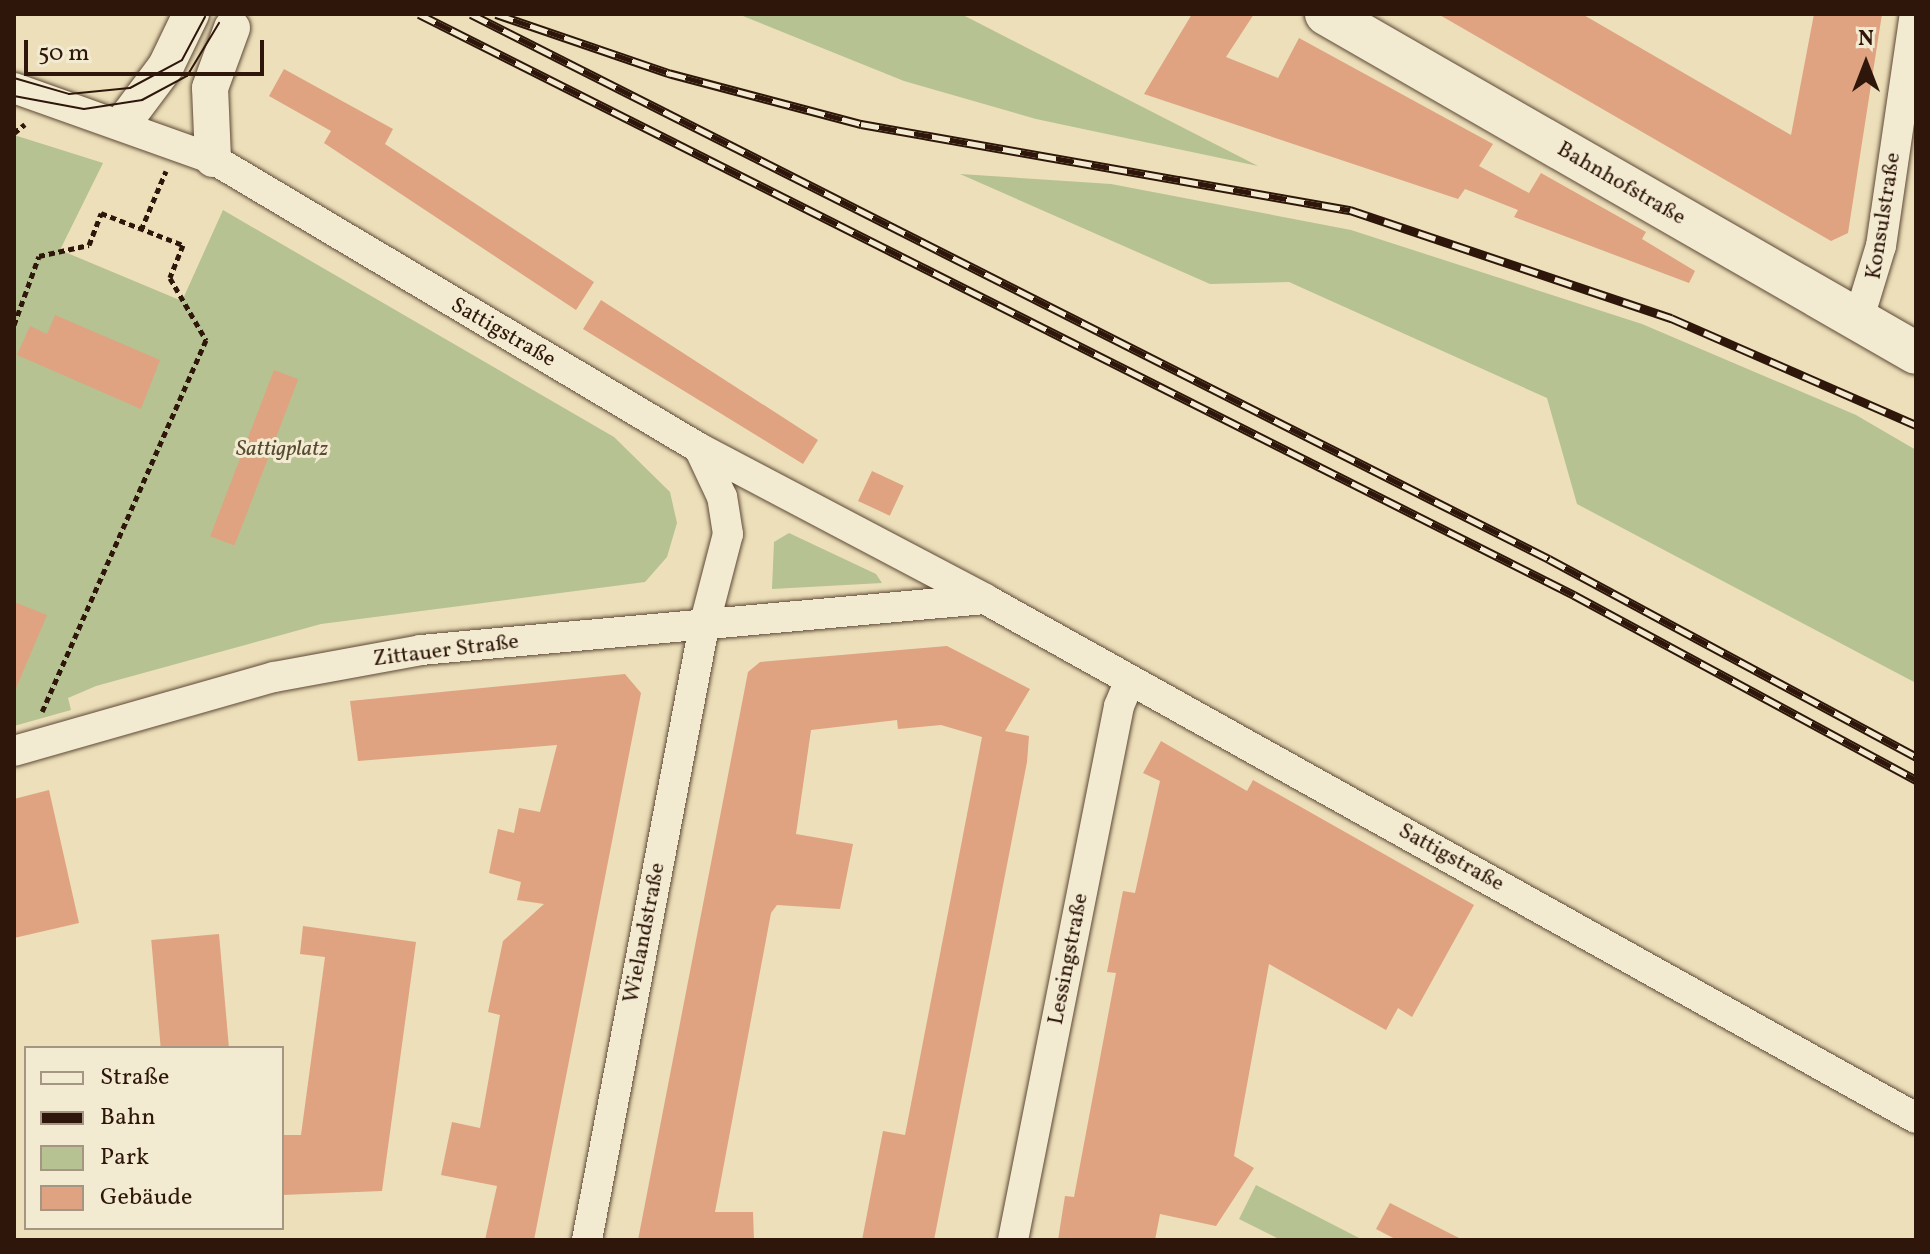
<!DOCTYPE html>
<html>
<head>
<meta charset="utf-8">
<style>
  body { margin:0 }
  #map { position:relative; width:1930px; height:1254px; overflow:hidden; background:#ecdfb9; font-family:Vollkorn,serif }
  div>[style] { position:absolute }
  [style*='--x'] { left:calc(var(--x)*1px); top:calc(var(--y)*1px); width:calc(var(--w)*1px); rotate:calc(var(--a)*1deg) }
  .green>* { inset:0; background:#b6c291 }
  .building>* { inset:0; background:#dfa381; transform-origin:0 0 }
  .path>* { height:5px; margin-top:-2.5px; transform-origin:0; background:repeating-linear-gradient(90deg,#2e170a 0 6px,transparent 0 10px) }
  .roads { filter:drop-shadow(0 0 2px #5e4936) drop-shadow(0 0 2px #5e4936) }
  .minor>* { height:30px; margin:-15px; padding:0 15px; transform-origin:15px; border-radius:15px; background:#f3ead2 }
  .tertiary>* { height:36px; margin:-18px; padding:0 18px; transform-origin:18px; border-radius:18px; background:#f3ead2 }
  .secondary>* { height:42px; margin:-21px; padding:0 21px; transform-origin:21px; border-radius:21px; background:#f3ead2 }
  .tram>* { height:2px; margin:-1px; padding:0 1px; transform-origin:1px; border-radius:1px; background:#2e170a }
  .rail>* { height:9px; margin-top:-4.5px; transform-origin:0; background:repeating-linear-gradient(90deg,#f3ead2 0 18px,#2e170a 0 36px); box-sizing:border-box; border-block:2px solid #2e170a }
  span { translate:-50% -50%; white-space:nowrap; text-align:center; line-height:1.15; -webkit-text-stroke:6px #f3ead2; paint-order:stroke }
  .street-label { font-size:22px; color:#2e170a }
  .park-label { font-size:22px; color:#574a32; font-style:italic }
  .frame { position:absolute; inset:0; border:16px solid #2e170a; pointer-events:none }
  .legend { position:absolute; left:24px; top:1046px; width:260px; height:184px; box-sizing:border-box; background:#f3ead2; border:2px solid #a49682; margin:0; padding:10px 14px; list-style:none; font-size:24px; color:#2e170a }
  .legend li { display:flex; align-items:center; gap:16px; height:40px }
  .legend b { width:40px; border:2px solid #a49682 }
  .north { position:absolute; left:1826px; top:24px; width:80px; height:80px; -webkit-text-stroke:6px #f3ead2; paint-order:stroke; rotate:0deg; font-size:22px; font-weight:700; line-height:32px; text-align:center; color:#2e170a }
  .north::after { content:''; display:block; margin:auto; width:28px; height:36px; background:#2e170a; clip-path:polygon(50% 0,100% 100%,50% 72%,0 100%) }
  .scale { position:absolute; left:24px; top:40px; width:240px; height:36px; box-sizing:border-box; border:4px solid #2e170a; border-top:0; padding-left:10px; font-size:24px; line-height:28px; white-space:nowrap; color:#2e170a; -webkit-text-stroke:6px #f3ead2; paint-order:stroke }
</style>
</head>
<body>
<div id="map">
  <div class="green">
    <div style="clip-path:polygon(738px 14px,961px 14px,1258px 166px,1036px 119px,904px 81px)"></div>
    <div style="clip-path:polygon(14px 135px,103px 163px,60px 250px,182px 301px,223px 210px,614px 437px,670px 492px,677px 523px,667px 557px,645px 582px,321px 624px,96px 686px,68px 698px,71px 710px,14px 726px)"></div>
    <div style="clip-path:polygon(960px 174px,1111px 184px,1351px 230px,1642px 324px,1856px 415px,1916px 450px,1916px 683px,1577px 504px,1547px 398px,1289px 282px,1210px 284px)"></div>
    <div style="clip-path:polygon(789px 533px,876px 574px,882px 583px,772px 589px,774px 542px)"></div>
    <div style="clip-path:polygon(1256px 1185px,1363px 1240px,1281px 1240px,1239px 1219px)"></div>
  </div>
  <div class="building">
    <div style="clip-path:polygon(1192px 14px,1254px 14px,1226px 57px,1278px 78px,1299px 38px,1493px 144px,1479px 166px,1529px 193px,1541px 173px,1646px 232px,1642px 239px,1695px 271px,1689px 283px,1514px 217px,1518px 210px,1465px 189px,1458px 199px,1144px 94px)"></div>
    <div style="clip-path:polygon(1438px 14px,1582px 14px,1791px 135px,1814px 14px,1882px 14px,1848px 233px,1831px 241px)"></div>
    <div style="clip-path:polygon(284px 69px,393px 129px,385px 144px,594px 282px,576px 310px,324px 143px,331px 131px,269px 96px)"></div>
    <div style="clip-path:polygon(601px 300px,818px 440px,803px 464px,583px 329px)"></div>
    <div style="clip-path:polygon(55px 315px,160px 360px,141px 409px,17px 355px,30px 326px,47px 334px)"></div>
    <div style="left:274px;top:370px;width:26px;height:178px;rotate:21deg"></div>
    <div style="left:872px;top:471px;width:35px;height:33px;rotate:25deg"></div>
    <div style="clip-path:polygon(14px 602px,47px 615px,14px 693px)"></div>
    <div style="clip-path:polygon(947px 646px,1030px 689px,1005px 731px,1029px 736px,1027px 762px,934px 1240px,862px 1240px,883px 1131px,905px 1135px,982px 737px,941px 725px,898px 729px,897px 720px,811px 730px,796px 834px,853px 844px,840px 909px,777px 905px,771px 913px,715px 1212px,753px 1212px,754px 1240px,638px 1240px,748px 672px,760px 662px)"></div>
    <div style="clip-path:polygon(625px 674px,641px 693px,534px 1240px,485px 1240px,497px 1186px,441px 1175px,452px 1122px,480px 1128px,500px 1015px,488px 1012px,503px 941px,544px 904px,517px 900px,521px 882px,489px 873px,498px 829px,514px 833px,519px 808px,540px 812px,557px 745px,358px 761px,350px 701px)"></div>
    <div style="clip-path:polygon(1161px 741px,1247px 791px,1253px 780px,1474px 905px,1412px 1017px,1398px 1008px,1386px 1030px,1269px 964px,1234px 1156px,1254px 1168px,1216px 1226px,1160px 1214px,1155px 1240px,1058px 1240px,1065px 1196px,1074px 1197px,1116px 973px,1107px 972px,1123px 891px,1135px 893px,1160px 781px,1143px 773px)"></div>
    <div style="clip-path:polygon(49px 790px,79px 923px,14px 938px,14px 799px)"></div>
    <div style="clip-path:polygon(303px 926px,416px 942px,382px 1191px,282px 1195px,282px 1135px,301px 1135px,325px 957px,300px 954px)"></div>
    <div style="left:219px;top:934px;width:114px;height:68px;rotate:85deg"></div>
    <div style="clip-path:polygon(1390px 1203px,1463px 1240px,1397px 1240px,1376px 1229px)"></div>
  </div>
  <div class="path">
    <div style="--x:14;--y:133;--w:14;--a:-39"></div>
    <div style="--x:141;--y:230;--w:64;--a:-67"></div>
    <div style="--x:14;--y:325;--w:73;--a:-70.1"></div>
    <div style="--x:39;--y:256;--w:51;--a:-12.4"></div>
    <div style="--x:89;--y:245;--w:34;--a:-69"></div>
    <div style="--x:101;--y:213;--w:88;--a:21.3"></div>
    <div style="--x:183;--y:245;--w:35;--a:112"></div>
    <div style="--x:170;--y:278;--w:72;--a:59.9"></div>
    <div style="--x:206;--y:340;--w:406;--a:113.8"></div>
  </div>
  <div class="roads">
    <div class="minor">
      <div style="--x:14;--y:88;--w:211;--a:19.6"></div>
      <div style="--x:213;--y:159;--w:565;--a:30.74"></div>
      <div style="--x:699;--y:448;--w:323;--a:27.8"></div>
      <div style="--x:985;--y:599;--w:1066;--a:29.14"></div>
      <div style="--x:1858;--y:321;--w:78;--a:-73"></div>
      <div style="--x:1881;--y:246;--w:234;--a:-81.7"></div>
      <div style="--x:14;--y:751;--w:270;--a:-15.9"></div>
      <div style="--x:274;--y:677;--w:149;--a:-10.4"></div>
      <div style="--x:421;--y:650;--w:566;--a:-5.17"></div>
      <div style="--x:587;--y:1240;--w:625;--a:-79.21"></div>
      <div style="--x:704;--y:626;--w:95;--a:-75.4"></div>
      <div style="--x:728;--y:534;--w:37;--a:-99"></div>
      <div style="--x:722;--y:497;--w:54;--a:-115.1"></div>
      <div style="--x:1013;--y:1240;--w:544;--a:-78.77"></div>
      <div style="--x:1119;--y:706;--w:28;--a:-67"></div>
    </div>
    <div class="tertiary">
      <div style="--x:124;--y:122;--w:70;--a:-53.1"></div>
      <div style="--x:166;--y:66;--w:58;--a:-64.3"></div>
      <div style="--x:213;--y:159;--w:71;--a:-92.4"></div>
      <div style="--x:210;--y:88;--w:64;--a:-69.9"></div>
    </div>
    <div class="secondary">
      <div style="--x:1326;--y:14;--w:680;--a:29.88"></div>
    </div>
  </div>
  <div class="tram">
    <div style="--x:14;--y:78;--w:57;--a:16.2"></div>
    <div style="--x:69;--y:94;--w:61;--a:-5.6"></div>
    <div style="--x:130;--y:88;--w:59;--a:-28.3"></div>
    <div style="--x:182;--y:60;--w:49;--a:-61.9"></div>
    <div style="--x:14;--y:96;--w:71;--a:10.5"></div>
    <div style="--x:84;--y:109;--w:59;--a:-8.8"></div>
    <div style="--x:142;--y:100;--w:51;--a:-28.1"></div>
    <div style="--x:187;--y:76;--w:62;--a:-58.9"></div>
  </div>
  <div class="rail">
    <div style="--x:419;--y:14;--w:1293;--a:26.7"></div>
    <div style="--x:1574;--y:595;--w:389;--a:28.4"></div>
    <div style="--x:471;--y:14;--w:1208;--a:26.82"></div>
    <div style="--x:1549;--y:559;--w:417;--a:28.3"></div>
    <div style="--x:496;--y:14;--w:182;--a:18.9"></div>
    <div style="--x:668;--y:73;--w:200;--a:14.8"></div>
    <div style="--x:861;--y:124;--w:497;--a:10"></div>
    <div style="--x:1350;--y:210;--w:339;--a:18.6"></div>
    <div style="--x:1671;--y:318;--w:267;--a:23.6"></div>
  </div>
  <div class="street-label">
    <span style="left:1621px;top:184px;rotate:30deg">Bahnhofstraße</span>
    <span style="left:1884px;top:216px;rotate:-81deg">Konsulstraße</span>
    <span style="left:503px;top:333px;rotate:30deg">Sattigstraße</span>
    <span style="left:446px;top:651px;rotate:-7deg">Zittauer Straße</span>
    <span style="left:1451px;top:858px;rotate:29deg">Sattigstraße</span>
    <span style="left:645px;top:933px;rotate:-79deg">Wielandstraße</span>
    <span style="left:1069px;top:959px;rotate:-79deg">Lessingstraße</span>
  </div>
  <div class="park-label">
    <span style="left:282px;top:450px">Sattigplatz</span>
  </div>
  <div class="frame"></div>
  <ul class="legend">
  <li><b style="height:10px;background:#f3ead2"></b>Straße</li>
  <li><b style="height:10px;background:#2e170a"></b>Bahn</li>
  <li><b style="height:22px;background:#b6c291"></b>Park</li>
  <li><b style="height:22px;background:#dfa381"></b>Gebäude</li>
  </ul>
  <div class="north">N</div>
  <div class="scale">50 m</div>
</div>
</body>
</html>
